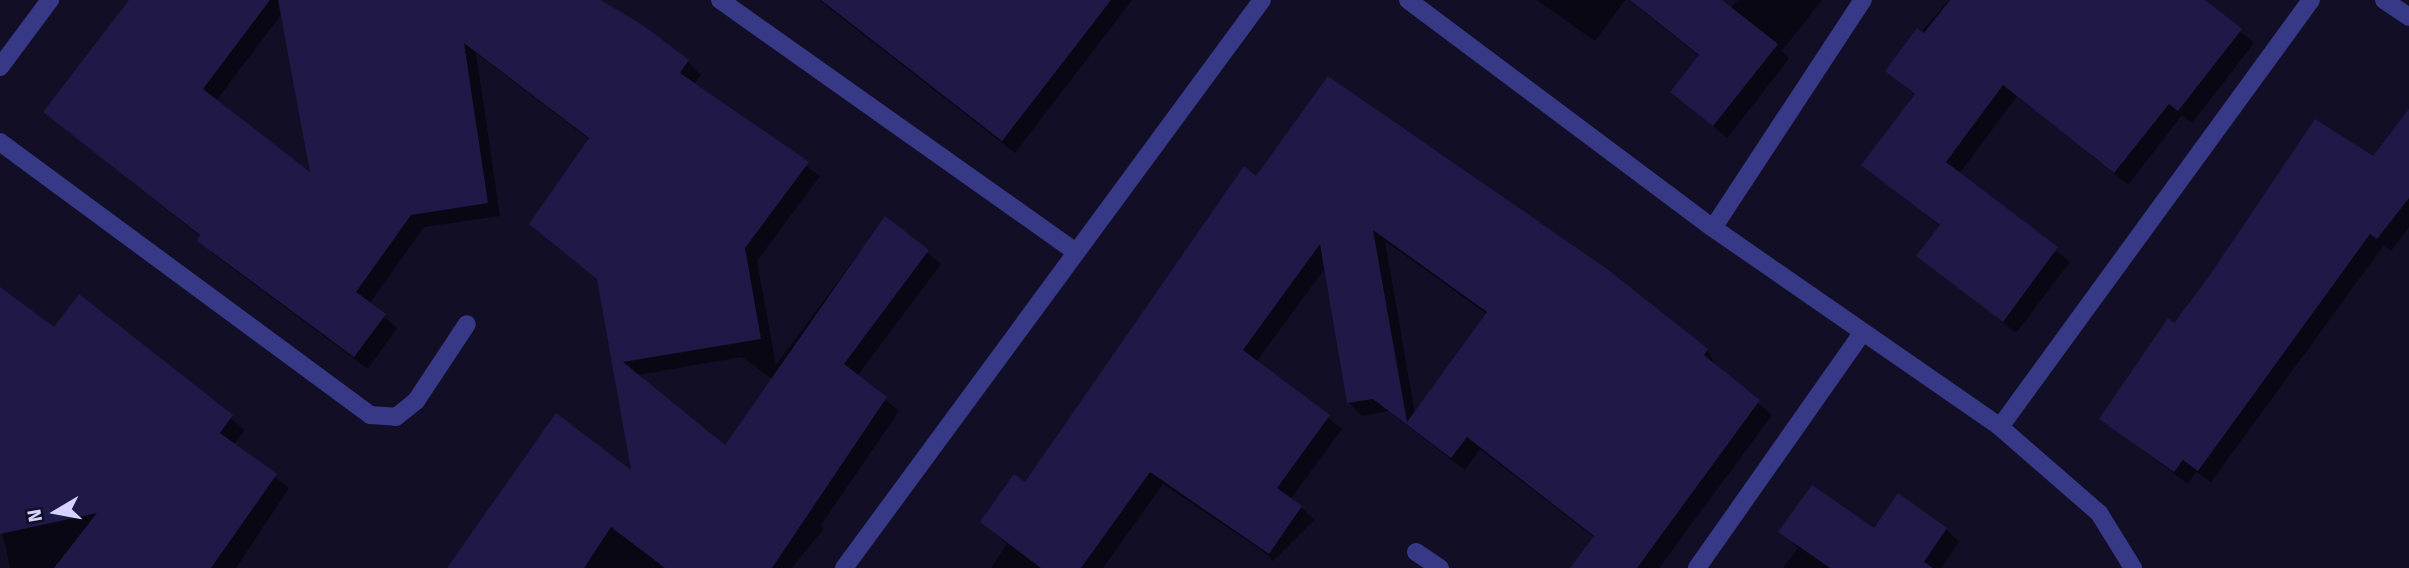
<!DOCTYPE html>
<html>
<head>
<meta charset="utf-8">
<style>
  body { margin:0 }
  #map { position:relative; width:2409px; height:568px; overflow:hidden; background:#110e26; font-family:"Fira Sans",sans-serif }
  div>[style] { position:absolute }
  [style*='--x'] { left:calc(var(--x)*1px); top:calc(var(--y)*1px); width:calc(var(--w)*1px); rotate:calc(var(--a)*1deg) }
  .shadow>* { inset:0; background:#0007; transform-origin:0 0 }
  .building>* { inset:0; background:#201948 }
  .street>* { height:18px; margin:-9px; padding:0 9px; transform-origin:9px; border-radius:9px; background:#373987 }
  span { translate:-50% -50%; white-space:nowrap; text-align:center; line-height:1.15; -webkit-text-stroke:6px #110e26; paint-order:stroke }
  .north { position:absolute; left:21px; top:477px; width:70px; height:70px; -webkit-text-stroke:5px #110e26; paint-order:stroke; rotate:260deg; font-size:19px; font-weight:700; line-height:28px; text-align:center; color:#d5d3ff }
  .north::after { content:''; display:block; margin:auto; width:24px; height:32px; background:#d5d3ff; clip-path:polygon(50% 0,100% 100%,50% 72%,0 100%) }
</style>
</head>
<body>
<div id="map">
  <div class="shadow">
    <div style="clip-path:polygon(evenodd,131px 0,600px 0,688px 62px,701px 75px,694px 84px,820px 176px,757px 261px,776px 365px,885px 218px,941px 264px,857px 376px,899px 411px,821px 525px,824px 528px,792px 568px,450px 568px,634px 474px,590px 140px,476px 53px,500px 216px,424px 227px,369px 304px,397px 328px,368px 369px,212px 253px,201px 237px,45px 112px,131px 0,283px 12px,313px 176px,216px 101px,283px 12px,131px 0,742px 357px,775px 381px,725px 447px,636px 375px,742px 357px)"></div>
    <div style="clip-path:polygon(819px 0,1132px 0,1015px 153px)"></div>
    <div style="clip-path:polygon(1537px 0,1625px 0,1595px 41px)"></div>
    <div style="clip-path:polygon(1629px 0,1716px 0,1729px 10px,1738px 0,1822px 0,1782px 51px,1789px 59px,1727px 138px,1672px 91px,1700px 57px)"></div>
    <div style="clip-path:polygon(1949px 0,2200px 0,2254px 43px,2192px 123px,2182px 115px,2128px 185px,2017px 96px,1959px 174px,2070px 262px,2016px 333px,1919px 256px,1941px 227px,1864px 165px,1916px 96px,1887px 71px)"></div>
    <div style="clip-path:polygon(2409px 151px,2409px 227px,2391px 251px,2384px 245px,2211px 482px,2196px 472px,2188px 484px,2101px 419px,2174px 325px,2374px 158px)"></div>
    <div style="clip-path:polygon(evenodd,1256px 178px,1606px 270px,1707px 350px,1717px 368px,1772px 415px,1659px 568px,1596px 568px,1595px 538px,1480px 449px,1465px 470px,1388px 411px,1362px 416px,1349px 403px,1326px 267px,1256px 362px,1342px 429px,1290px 500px,1299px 507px,1267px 554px,1163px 484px,1103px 568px,991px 568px,1007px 544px,982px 522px,1025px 484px,1256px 178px,1385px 241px,1487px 314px,1415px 414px,1385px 241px)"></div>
    <div style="clip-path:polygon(0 289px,54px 330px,79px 296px,245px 430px,233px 445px,289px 488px,236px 568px,10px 568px,0 522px)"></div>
    <div style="left:1302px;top:508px;width:17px;height:58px;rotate:45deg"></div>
    <div style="clip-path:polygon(1946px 529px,1959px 542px,1941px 568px,1783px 568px,1798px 548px,1781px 532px)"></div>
  </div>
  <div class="building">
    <div style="clip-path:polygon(129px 0,270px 0,203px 89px,310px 172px,278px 0,601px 0,644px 26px,689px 60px,680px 73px,809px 162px,745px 248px,761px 339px,623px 362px,725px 445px,885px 216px,929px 250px,844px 364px,887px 397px,772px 568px,665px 568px,611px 527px,584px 568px,447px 568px,556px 413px,631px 470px,597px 279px,529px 224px,589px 138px,464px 43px,488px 203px,411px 215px,356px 292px,386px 314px,354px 357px,197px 241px,200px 235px,43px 112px)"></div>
    <div style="clip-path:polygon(821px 0,1111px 0,1002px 141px)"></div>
    <div style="clip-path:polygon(1630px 0,1722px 0,1778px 44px,1713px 126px,1670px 92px,1699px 55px)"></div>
    <div style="clip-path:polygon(1950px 0,2205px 0,2242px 29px,2178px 111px,2169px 104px,2114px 173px,2003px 85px,1946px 162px,2058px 247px,2003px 322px,1916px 256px,1940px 225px,1861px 165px,1915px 94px,1885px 71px,1917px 28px,1924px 33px)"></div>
    <div style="clip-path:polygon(evenodd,1328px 76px,1607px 269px,1708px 349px,1704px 355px,1760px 400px,1637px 568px,1570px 568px,1594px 536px,1467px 437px,1451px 458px,1373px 399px,1347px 403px,1320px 244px,1243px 350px,1330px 415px,1277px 488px,1302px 506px,1269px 554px,1150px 472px,1081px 568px,1041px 568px,980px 522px,1014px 474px,1025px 482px,1244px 166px,1256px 176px,1328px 76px,1373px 230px,1487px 312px,1407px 422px,1373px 230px)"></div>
    <div style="clip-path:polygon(2409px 109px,2409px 198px,2377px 239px,2370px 234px,2198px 471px,2183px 460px,2174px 472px,2099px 419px,2168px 318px,2174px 323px,2208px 278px,2315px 119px,2373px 156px)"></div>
    <div style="clip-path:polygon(0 287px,54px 327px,79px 294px,233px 415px,220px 433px,277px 474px,211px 568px,54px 568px,97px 513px,0 534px)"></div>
    <div style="clip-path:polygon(1812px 485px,1874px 528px,1898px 493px,1947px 528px,1924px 562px,1933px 568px,1830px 568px,1778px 532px)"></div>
  </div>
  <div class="street">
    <div style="--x:720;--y:0;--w:434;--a:35.3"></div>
    <div style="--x:1408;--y:0;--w:381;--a:36.8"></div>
    <div style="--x:1713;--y:228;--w:349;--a:34.7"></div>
    <div style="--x:2000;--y:427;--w:131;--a:41"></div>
    <div style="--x:2099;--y:513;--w:65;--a:58.3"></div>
    <div style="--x:2384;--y:0;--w:30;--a:34"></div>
    <div style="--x:0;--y:67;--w:84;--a:-53.3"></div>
    <div style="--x:0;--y:142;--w:460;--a:36.4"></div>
    <div style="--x:370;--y:415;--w:26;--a:4"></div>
    <div style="--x:396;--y:417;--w:26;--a:-39"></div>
    <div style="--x:416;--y:401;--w:92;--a:-56.5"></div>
    <div style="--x:1713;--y:228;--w:273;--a:-56.7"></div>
    <div style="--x:2000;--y:427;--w:528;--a:-53.93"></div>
    <div style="--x:1416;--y:552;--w:29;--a:34"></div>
    <div style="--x:844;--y:568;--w:705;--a:-53.65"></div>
    <div style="--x:1697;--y:568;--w:287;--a:-54.9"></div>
  </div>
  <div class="north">N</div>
</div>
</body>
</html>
